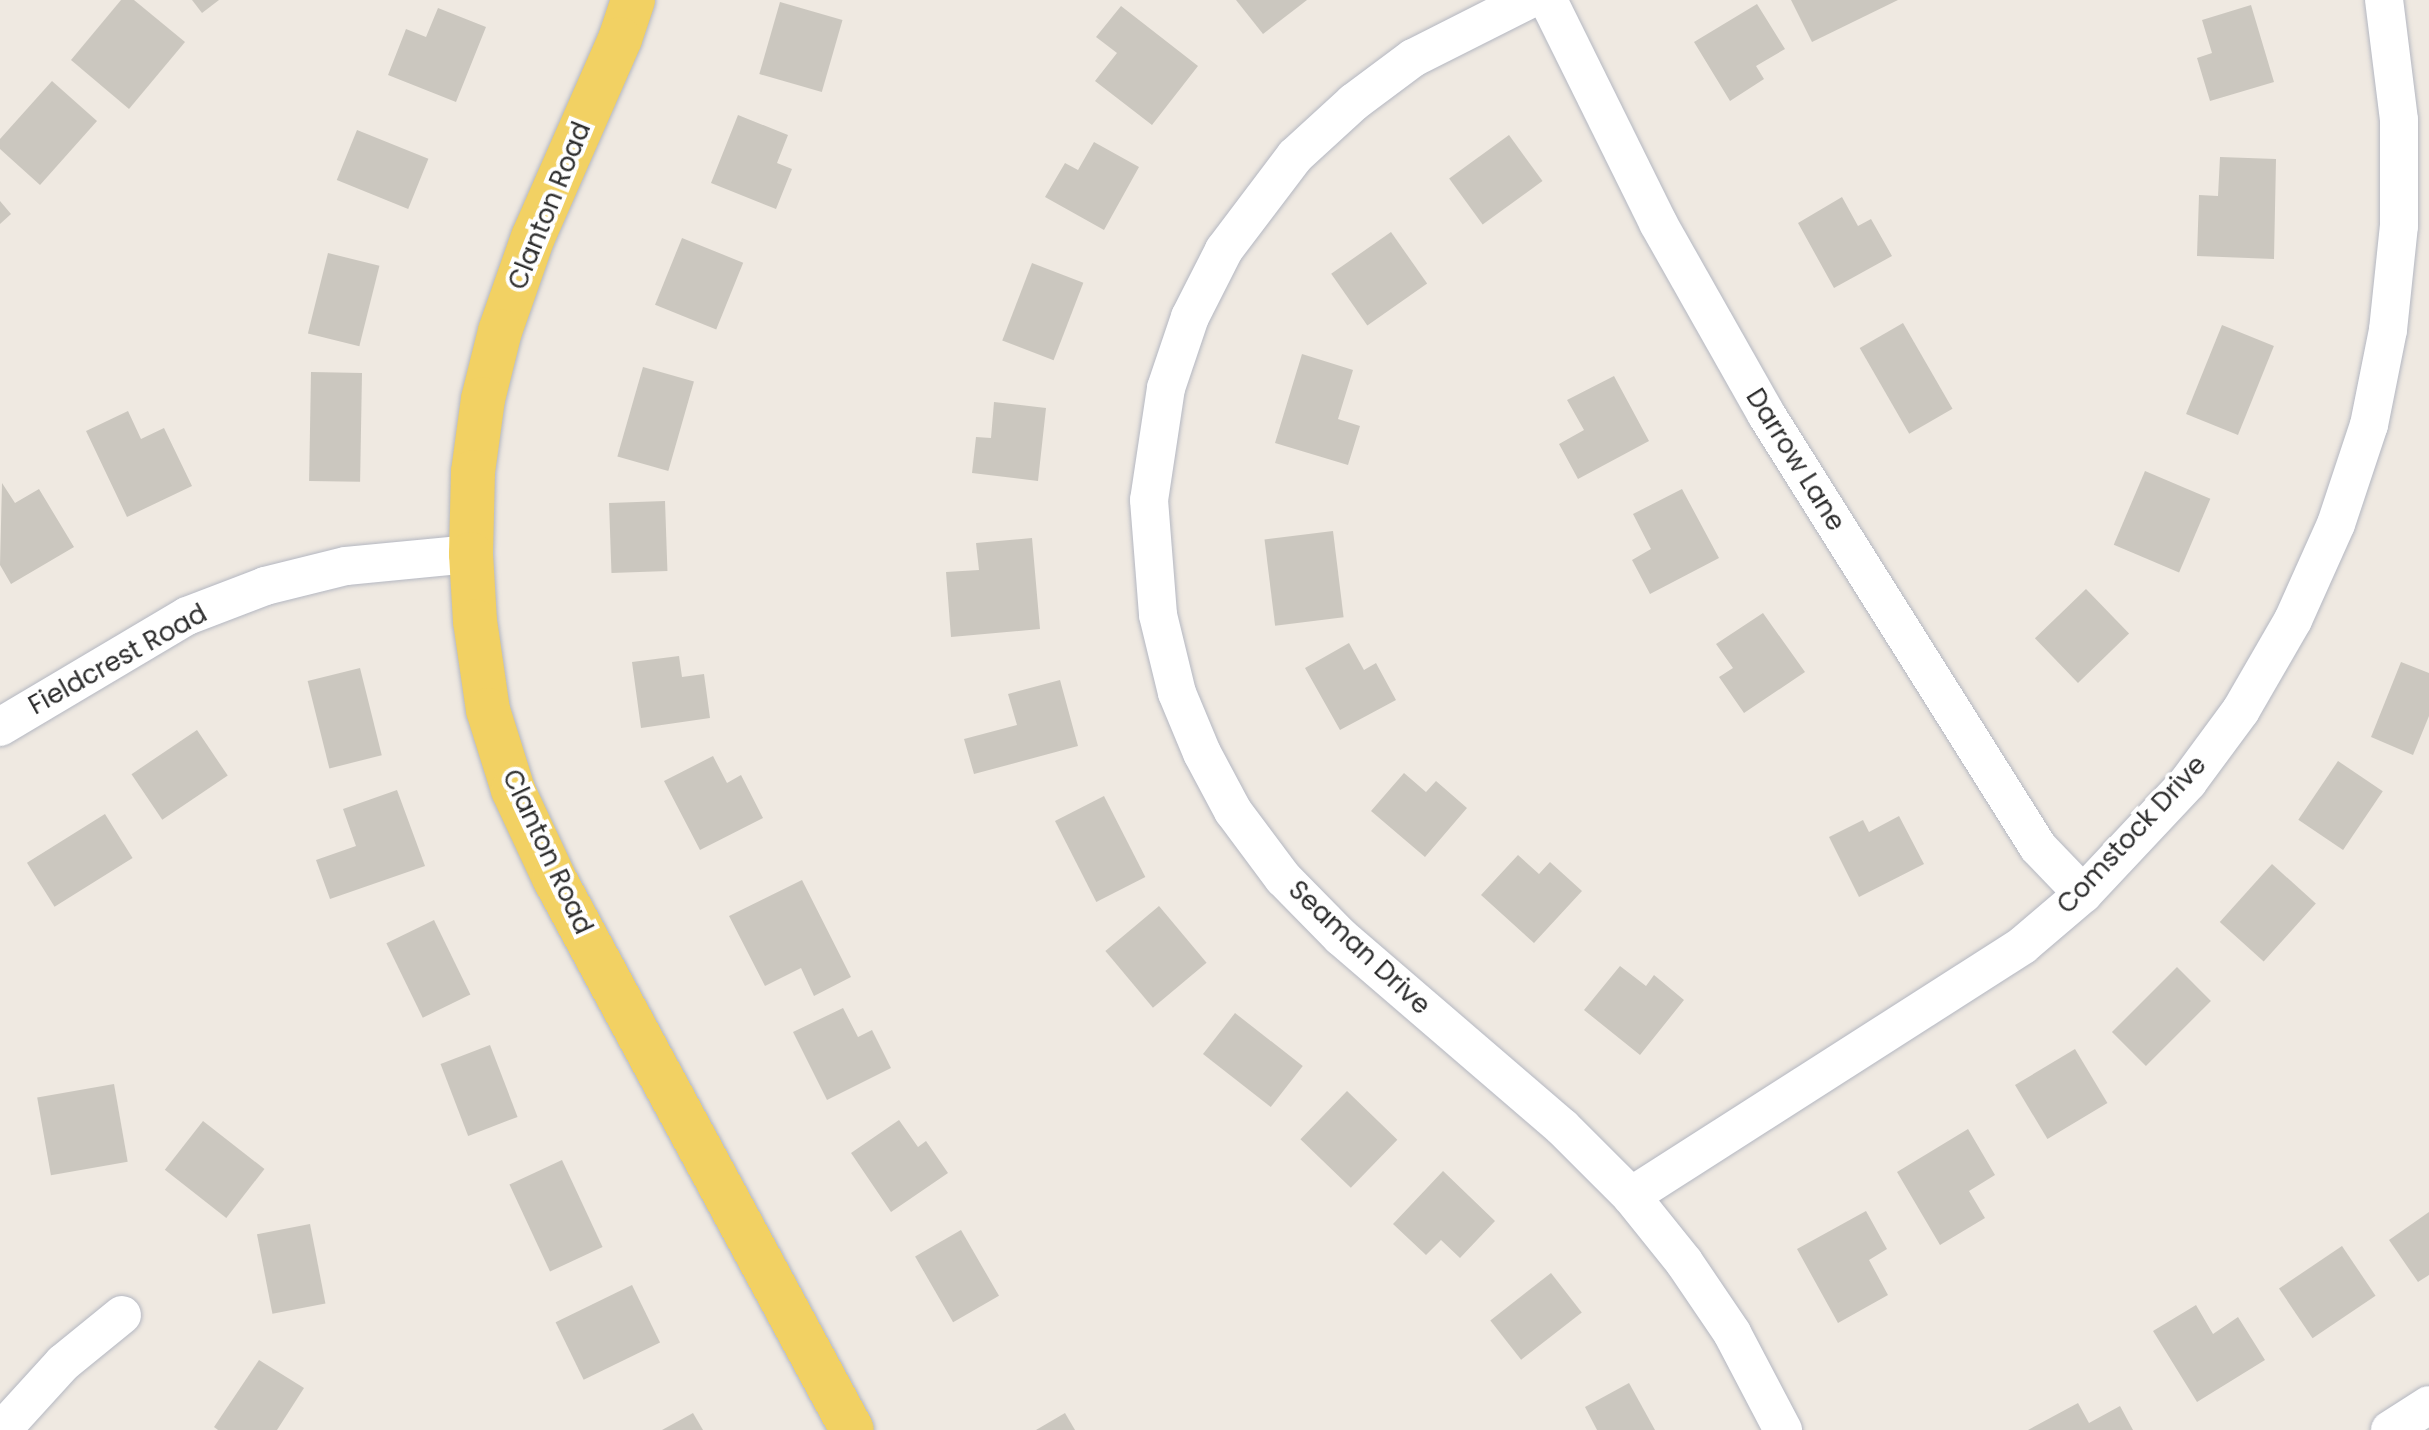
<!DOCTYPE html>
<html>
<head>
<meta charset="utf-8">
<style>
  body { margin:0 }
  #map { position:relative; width:2429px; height:1430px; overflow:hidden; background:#efe9e1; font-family:Poppins,sans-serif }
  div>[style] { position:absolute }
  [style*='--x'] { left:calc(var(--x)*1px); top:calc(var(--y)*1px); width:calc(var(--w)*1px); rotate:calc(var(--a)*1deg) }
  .building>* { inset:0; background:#cbc7bf; transform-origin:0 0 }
  .roads { filter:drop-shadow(0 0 2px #b4b7c1) drop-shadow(0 0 2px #b4b7c1) }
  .minor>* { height:38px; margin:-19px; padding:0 19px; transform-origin:19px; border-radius:19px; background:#fff }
  .major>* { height:44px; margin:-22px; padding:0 22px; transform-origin:22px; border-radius:22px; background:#f2d163 }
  span { translate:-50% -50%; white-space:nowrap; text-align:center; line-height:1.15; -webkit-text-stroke:8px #fff; paint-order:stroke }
  .street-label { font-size:26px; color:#2e2e2e }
</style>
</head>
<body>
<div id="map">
  <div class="building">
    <div style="clip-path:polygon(121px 0,134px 0,185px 42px,129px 109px,71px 60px)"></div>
    <div style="clip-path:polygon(192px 0,219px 0,202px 13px)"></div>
    <div style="clip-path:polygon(1236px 0,1307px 0,1263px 34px)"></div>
    <div style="clip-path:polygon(1791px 0,1898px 0,1812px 42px)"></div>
    <div style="left:780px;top:2px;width:65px;height:75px;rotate:16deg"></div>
    <div style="clip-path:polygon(1757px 4px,1785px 49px,1756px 66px,1764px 79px,1730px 101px,1694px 42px)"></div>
    <div style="clip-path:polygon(2251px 5px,2274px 82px,2210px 101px,2197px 58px,2212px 53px,2202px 20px)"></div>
    <div style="clip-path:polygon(1121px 6px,1198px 66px,1152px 125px,1095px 81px,1117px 53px,1096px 37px)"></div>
    <div style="clip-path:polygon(438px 8px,486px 27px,456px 102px,388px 75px,406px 29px,426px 37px)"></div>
    <div style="clip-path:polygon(52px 81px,97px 121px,40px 185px,0 149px,0 139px)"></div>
    <div style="clip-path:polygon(738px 115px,788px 135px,777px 163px,792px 169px,776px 209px,711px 183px)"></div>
    <div style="left:357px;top:130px;width:77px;height:54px;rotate:22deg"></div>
    <div style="left:1509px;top:135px;width:57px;height:74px;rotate:54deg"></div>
    <div style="clip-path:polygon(1094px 142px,1139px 167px,1104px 230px,1045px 197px,1065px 163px,1078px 170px)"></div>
    <div style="clip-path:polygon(2220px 157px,2276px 159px,2274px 259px,2197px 256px,2199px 195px,2218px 196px)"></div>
    <div style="clip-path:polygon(1842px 197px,1858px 226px,1871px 219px,1892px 256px,1834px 288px,1798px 223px)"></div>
    <div style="clip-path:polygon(0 201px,11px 214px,0 224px)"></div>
    <div style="left:1391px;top:232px;width:63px;height:73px;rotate:55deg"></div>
    <div style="left:682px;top:238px;width:66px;height:72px;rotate:22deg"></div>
    <div style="left:328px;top:253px;width:53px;height:83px;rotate:14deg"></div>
    <div style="left:1032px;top:263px;width:55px;height:83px;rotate:21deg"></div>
    <div style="left:1903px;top:323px;width:99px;height:50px;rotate:60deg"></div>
    <div style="left:2222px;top:325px;width:56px;height:96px;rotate:22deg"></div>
    <div style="clip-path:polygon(1302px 354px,1353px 370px,1338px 419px,1360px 426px,1348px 465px,1275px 443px)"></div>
    <div style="left:643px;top:367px;width:53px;height:93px;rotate:16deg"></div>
    <div style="left:311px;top:372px;width:51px;height:109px;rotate:1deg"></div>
    <div style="clip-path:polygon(1614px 376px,1649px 441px,1578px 479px,1559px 444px,1584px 430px,1567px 400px)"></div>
    <div style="clip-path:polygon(994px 402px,1046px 408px,1038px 481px,972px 473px,976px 437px,991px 438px)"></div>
    <div style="clip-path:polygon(128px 411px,141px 439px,164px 428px,192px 486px,127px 517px,86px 431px)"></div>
    <div style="left:2145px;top:471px;width:71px;height:80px;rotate:23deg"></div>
    <div style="clip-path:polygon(2px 483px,15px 503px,39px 489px,74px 547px,11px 584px,0 565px)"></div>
    <div style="clip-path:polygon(1682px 489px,1719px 558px,1650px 594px,1632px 560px,1651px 549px,1633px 514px)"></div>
    <div style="left:665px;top:501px;width:70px;height:56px;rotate:88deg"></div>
    <div style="left:1333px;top:531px;width:87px;height:69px;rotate:83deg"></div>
    <div style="clip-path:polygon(1032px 538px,1040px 629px,951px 637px,946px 572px,979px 570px,976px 543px)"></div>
    <div style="left:2086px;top:589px;width:62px;height:71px;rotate:46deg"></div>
    <div style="clip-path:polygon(1763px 613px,1805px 672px,1744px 713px,1719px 677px,1733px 668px,1716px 644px)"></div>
    <div style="clip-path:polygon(1349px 643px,1364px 670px,1376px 663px,1396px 700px,1340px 730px,1305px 668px)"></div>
    <div style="clip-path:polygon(679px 656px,682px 677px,704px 674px,710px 718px,641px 728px,632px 662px)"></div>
    <div style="clip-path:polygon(2401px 662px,2429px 673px,2429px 716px,2413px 755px,2371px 737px)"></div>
    <div style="left:360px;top:668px;width:90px;height:54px;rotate:76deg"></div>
    <div style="clip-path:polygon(1060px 680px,1078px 746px,974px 774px,964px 739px,1017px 725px,1008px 694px)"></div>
    <div style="left:197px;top:730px;width:55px;height:79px;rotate:56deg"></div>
    <div style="clip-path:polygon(713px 756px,727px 783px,741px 775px,763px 818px,700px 850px,664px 781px)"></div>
    <div style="left:2338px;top:761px;width:54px;height:71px;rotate:34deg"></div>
    <div style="clip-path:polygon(1404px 773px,1426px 792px,1436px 781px,1467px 808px,1425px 857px,1371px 811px)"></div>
    <div style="clip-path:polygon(397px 790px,425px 866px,330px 899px,316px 860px,356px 846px,343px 809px)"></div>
    <div style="left:1104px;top:796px;width:91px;height:55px;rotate:63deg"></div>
    <div style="left:105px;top:814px;width:52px;height:92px;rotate:58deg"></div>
    <div style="clip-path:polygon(1899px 816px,1924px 864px,1859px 897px,1829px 837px,1863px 820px,1869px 832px)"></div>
    <div style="clip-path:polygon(1518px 855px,1539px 874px,1550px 862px,1582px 891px,1534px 943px,1481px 895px)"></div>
    <div style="left:2272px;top:864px;width:59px;height:78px;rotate:42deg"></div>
    <div style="clip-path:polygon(802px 880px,851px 977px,814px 996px,801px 968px,765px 986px,729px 916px)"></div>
    <div style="left:1159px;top:906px;width:74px;height:70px;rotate:50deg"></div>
    <div style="left:434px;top:920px;width:83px;height:53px;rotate:64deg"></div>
    <div style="clip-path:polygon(1620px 966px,1646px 986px,1654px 975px,1684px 1000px,1640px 1055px,1584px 1010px)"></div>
    <div style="left:2177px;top:967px;width:48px;height:92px;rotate:45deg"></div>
    <div style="clip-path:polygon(843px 1008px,858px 1037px,872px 1030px,891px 1068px,827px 1100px,793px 1032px)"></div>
    <div style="left:1235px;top:1013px;width:86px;height:52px;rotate:38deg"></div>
    <div style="left:490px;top:1045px;width:77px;height:53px;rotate:69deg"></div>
    <div style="left:2075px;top:1049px;width:63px;height:70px;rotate:59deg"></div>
    <div style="left:114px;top:1084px;width:79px;height:78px;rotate:80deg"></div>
    <div style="left:1347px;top:1091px;width:70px;height:67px;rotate:44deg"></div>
    <div style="clip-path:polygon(899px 1120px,918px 1147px,926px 1141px,948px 1173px,891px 1212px,851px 1153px)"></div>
    <div style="left:203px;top:1121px;width:78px;height:62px;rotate:38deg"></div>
    <div style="clip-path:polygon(1968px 1129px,1995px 1175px,1969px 1191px,1985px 1218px,1940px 1245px,1897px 1172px)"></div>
    <div style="left:562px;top:1160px;width:96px;height:58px;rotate:65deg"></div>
    <div style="clip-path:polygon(1443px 1171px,1495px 1221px,1460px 1258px,1441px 1240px,1426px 1255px,1393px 1224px)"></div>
    <div style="clip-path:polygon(1866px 1211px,1887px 1249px,1869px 1260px,1888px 1295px,1838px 1323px,1797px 1249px)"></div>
    <div style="clip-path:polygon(2429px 1212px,2429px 1275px,2418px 1282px,2389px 1240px)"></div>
    <div style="left:310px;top:1224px;width:81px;height:54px;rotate:79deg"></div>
    <div style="left:961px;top:1230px;width:76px;height:53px;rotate:60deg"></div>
    <div style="left:2342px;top:1246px;width:60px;height:76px;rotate:56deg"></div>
    <div style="left:1551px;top:1273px;width:50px;height:77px;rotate:52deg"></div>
    <div style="left:632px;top:1285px;width:64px;height:85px;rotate:64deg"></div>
    <div style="clip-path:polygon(2196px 1305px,2213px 1334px,2238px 1317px,2265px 1360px,2197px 1402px,2153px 1331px)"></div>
    <div style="clip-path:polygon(259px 1360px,304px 1388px,277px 1430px,218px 1430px,214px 1427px)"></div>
    <div style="clip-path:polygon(1629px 1383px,1655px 1430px,1597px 1430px,1585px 1407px)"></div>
    <div style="clip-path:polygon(2078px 1403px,2089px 1423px,2120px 1406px,2133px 1430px,2028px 1430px)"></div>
    <div style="clip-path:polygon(693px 1413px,703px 1430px,662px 1430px)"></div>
    <div style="clip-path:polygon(1065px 1413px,1075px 1430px,1036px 1430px)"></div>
  </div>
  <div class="roads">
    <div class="minor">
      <div style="--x:1528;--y:0;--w:129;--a:153.2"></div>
      <div style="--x:1413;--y:58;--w:74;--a:143.3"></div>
      <div style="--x:1354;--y:102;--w:80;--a:137.5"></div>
      <div style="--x:1295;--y:156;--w:118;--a:127.1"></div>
      <div style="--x:1224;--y:250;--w:75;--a:116.9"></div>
      <div style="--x:1190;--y:317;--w:75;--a:108.7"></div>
      <div style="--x:1166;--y:388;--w:113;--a:98.6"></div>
      <div style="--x:1149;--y:500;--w:115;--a:85.5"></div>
      <div style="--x:1158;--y:615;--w:80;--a:76.3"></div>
      <div style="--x:1177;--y:693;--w:65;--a:67.4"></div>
      <div style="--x:1202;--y:753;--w:66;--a:61.9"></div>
      <div style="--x:1233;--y:811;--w:84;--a:53.3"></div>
      <div style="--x:1283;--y:878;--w:83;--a:45.5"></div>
      <div style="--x:1341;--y:937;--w:291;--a:40.7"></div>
      <div style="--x:1562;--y:1127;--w:98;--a:45"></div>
      <div style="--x:1631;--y:1196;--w:85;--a:51.2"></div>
      <div style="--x:1684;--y:1262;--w:86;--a:55.9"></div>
      <div style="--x:1732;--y:1333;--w:110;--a:62.3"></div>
      <div style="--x:1548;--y:0;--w:249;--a:63.7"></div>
      <div style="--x:1658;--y:223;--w:219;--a:60.5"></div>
      <div style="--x:1766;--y:414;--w:511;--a:57.86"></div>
      <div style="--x:2038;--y:847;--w:65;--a:46.2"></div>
      <div style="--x:0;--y:727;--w:217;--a:-30.7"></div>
      <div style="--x:187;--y:616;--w:84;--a:-21"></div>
      <div style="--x:265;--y:586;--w:83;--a:-13.9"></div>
      <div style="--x:346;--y:566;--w:126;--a:-5.5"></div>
      <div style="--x:1631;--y:1196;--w:465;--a:-32.6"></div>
      <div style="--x:2023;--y:945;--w:79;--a:-40.4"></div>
      <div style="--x:2083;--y:894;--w:154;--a:-46.8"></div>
      <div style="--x:2188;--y:782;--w:89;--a:-53.6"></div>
      <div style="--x:2241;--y:710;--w:104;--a:-60"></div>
      <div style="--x:2293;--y:620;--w:105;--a:-65.9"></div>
      <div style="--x:2336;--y:524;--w:104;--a:-71.6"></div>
      <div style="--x:2369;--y:425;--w:97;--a:-78.7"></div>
      <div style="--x:2388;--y:330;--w:105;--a:-84"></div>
      <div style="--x:2399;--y:226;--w:106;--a:-90"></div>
      <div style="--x:2399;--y:120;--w:121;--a:-97.1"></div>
      <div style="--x:2;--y:1430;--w:91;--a:-47.7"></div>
      <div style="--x:63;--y:1363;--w:76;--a:-39.1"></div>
      <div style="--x:2390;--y:1430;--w:46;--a:-32.7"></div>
    </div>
    <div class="major">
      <div style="--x:633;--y:0;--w:41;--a:108.4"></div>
      <div style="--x:620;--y:39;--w:216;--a:113.7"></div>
      <div style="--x:533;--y:237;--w:100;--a:109.3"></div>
      <div style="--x:500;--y:331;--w:70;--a:104"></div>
      <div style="--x:483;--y:399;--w:74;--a:97.8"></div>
      <div style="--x:473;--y:472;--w:82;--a:91.4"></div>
      <div style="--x:471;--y:554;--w:67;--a:86.6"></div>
      <div style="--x:475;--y:621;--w:90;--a:81.7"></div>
      <div style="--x:488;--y:710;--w:84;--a:72.6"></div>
      <div style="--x:513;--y:790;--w:97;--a:65"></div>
      <div style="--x:554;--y:878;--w:627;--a:61.64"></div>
    </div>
  </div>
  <div class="street-label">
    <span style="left:550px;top:206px;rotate:-68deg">Clanton Road</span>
    <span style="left:1795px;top:460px;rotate:58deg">Darrow Lane</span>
    <span style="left:118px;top:660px;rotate:-29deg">Fieldcrest Road</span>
    <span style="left:2132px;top:835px;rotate:-47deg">Comstock Drive</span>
    <span style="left:547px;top:852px;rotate:65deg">Clanton Road</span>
    <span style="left:1359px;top:948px;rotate:43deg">Seaman Drive</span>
  </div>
</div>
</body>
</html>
